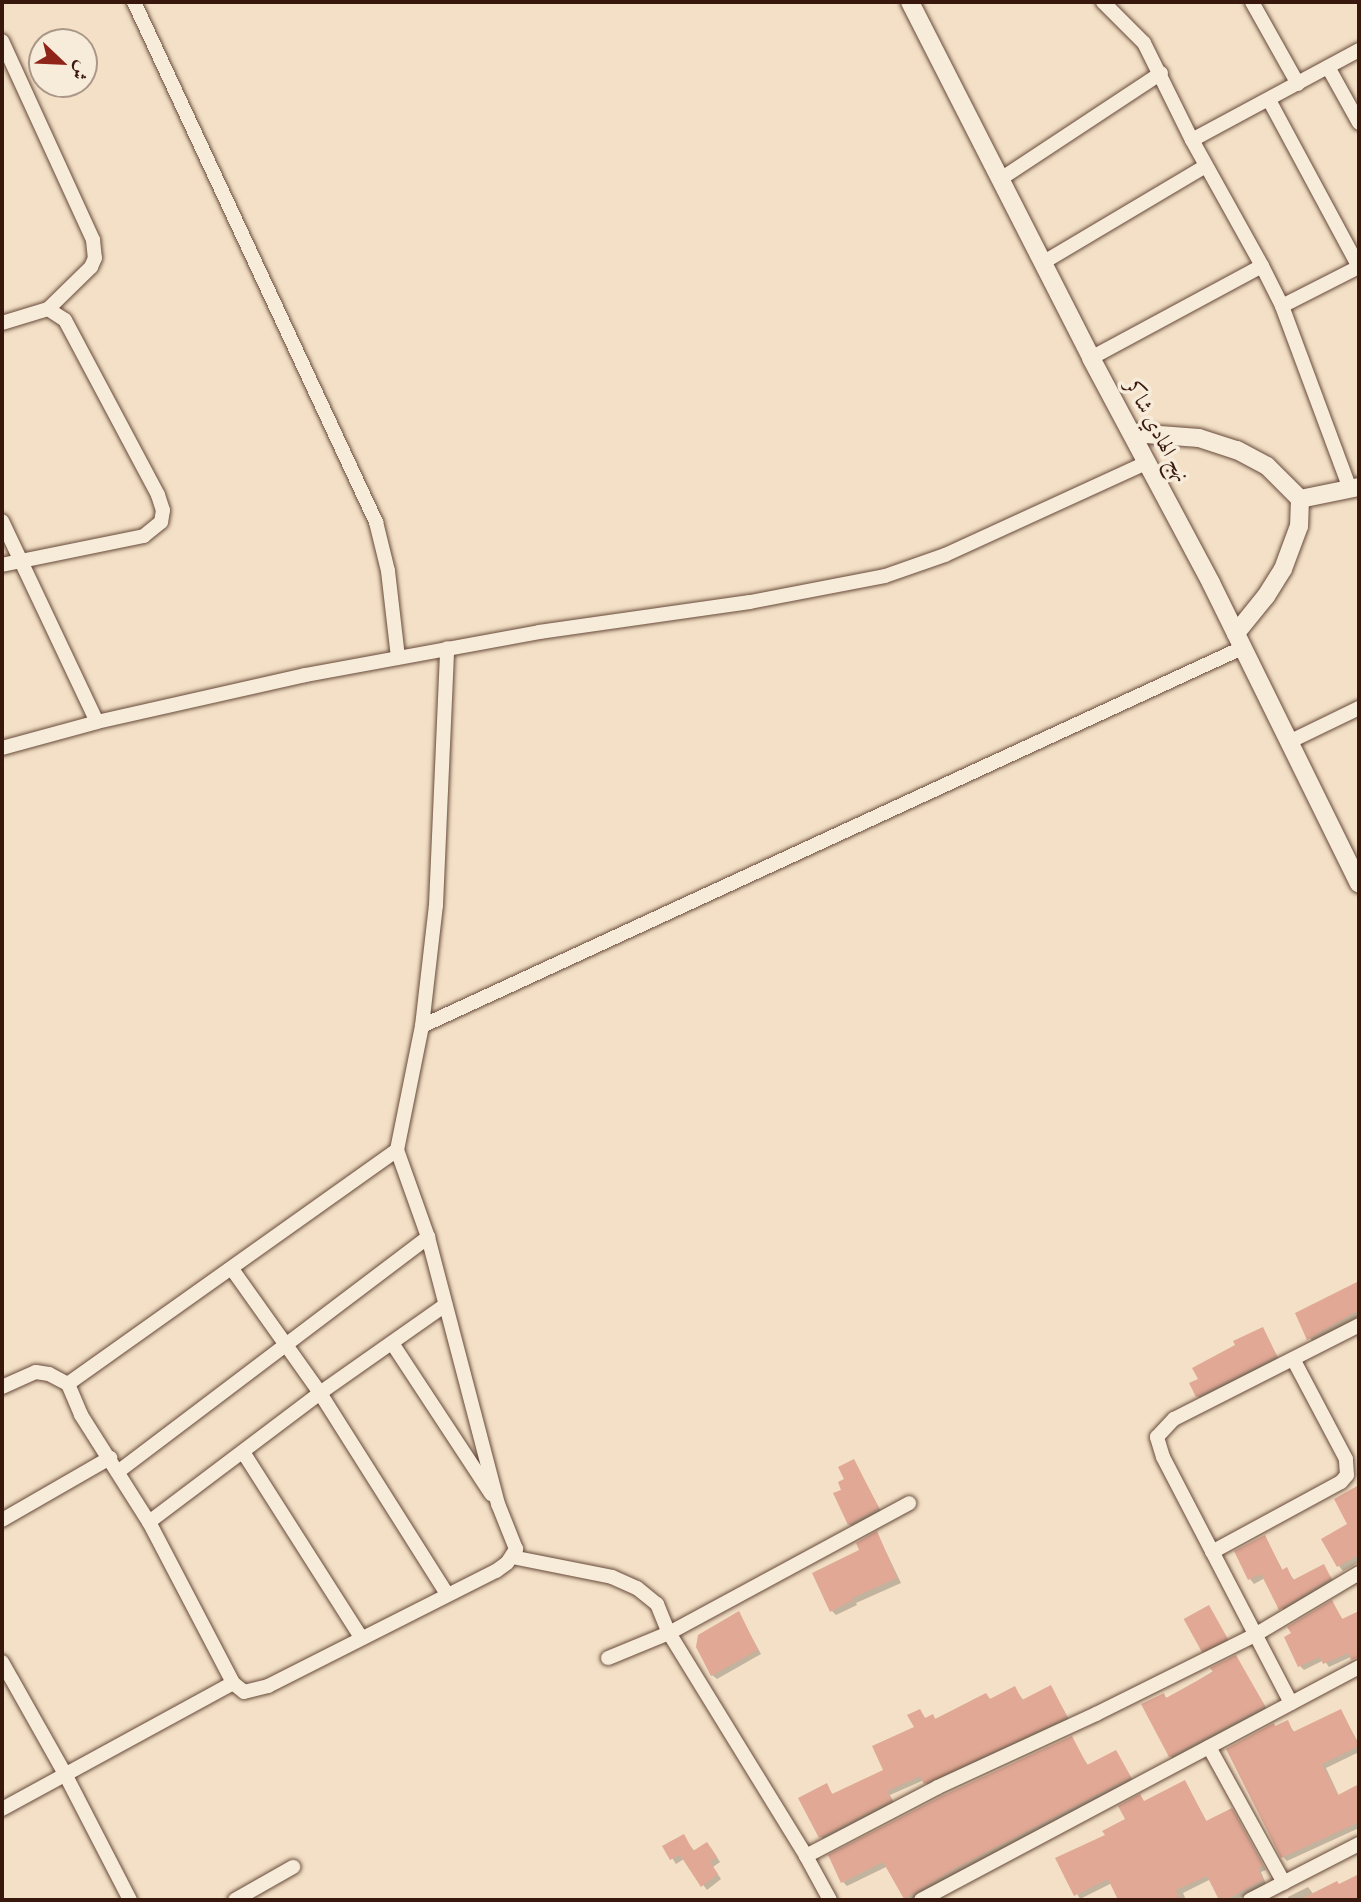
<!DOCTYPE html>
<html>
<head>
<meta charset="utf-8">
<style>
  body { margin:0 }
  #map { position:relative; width:1361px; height:1902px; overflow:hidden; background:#f3e0c6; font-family:"Libre Bodoni",Amiri,serif }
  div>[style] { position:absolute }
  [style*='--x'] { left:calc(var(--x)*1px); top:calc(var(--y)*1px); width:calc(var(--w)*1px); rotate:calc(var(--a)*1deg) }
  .shadow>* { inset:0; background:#0003 }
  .building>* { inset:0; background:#e0a895; transform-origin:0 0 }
  .roads { filter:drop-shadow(0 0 2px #674a3a) drop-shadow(0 0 2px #674a3a) }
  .minor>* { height:14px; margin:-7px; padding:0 7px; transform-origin:7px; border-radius:7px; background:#f7ebda }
  .tertiary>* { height:18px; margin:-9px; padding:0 9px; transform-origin:9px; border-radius:9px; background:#f7ebda }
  span { translate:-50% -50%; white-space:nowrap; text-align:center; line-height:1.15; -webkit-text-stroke:7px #f7ebda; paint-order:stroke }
  .street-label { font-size:21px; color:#38180c }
  .frame { position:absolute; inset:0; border:4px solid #38180c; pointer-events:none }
  .north { position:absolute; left:28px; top:28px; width:70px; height:70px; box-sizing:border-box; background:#f7ebda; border:2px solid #ab9788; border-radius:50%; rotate:113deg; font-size:19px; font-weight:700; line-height:28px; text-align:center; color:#38180c }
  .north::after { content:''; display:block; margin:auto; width:24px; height:32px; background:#8f2418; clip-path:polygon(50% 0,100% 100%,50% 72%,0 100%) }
</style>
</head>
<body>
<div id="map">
  <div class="shadow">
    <div style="clip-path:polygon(1359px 1283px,1359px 1316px,1313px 1343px,1297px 1314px)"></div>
    <div style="clip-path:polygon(1262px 1329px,1280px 1361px,1202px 1400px,1197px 1396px,1200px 1379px)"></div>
    <div style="clip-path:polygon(854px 1462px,882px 1513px,853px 1528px,849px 1524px,844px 1491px)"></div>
    <div style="clip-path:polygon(1359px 1487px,1359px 1562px,1343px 1571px,1339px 1566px,1350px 1525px,1336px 1500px)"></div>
    <div style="clip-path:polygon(877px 1533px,901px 1583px,856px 1603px,857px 1605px,836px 1615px,832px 1611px,862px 1550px)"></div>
    <div style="clip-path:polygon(1265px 1537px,1283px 1571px,1286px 1569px,1295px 1581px,1323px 1566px,1335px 1583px,1285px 1613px,1265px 1578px,1254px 1584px,1250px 1579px,1236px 1552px)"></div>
    <div style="clip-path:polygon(1332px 1603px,1343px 1620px,1359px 1612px,1359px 1653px,1329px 1667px,1324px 1660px,1304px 1670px,1300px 1666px)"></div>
    <div style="clip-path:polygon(1209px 1607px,1230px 1643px,1207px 1655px,1202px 1650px)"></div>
    <div style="clip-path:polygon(739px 1614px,761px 1654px,717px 1679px,712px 1675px)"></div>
    <div style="clip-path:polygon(1236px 1657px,1268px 1711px,1175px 1761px,1170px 1756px,1163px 1695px,1168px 1699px)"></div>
    <div style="clip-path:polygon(1051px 1687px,1070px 1721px,929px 1787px,924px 1780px,890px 1795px,895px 1805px,825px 1841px,821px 1837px,801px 1799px,826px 1786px,834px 1796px,886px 1771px,916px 1728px,920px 1711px,926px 1720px,933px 1716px,937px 1721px,986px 1695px,990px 1699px,1015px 1689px,1024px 1701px)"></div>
    <div style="clip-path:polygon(1341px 1711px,1359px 1744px,1359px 1752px,1326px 1768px,1339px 1796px,1359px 1786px,1359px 1828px,1287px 1861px,1283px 1857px,1276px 1728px,1287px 1722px,1295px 1733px)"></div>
    <div style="clip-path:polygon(1071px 1738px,1089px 1767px,1115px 1752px,1134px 1782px,913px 1900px,905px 1898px,888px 1866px,847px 1886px,843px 1882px)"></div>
    <div style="clip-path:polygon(1185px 1782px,1207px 1822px,1232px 1811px,1236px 1815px,1266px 1870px,1261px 1872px,1266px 1884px,1235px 1900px,1221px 1900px,1211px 1879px,1183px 1893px,1186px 1900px,1120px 1900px,1112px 1883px,1080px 1899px,1058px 1859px,1107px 1836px,1145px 1802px)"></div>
    <div style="clip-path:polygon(683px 1836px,695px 1852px,711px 1848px,720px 1862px,713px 1867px,721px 1879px,707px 1890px,684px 1859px,676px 1864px,665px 1847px)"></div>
    <div style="clip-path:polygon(1359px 1876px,1359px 1900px,1289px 1900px,1288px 1897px,1308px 1887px,1314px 1895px)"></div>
  </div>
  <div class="building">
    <div style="clip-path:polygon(1359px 1281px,1359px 1310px,1307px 1340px,1295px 1313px)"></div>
    <div style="clip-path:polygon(1263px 1327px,1277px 1356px,1196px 1397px,1189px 1383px,1198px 1379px,1192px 1368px,1235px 1345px,1233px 1341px)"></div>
    <div style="clip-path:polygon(854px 1459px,879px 1508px,848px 1525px,833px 1493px,841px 1490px,838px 1482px,844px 1479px,838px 1467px)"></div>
    <div style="clip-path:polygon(1359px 1485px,1359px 1555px,1337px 1567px,1321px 1539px,1347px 1524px,1334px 1499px)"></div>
    <div style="clip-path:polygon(877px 1531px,897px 1578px,852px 1598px,853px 1600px,830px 1612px,812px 1573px,859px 1550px,856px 1543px)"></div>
    <div style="clip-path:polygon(1265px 1535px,1282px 1570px,1287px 1567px,1293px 1580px,1324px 1564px,1331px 1578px,1279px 1610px,1261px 1574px,1248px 1580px,1234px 1551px)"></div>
    <div style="clip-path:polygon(1332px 1600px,1342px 1619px,1359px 1611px,1359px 1657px,1351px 1660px,1348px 1653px,1323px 1664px,1320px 1657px,1298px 1667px,1284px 1637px,1291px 1633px,1287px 1627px)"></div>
    <div style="left:1209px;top:1605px;width:38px;height:29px;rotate:61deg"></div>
    <div style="clip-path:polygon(739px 1611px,758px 1650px,711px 1676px,696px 1647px,698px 1635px)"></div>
    <div style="clip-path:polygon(1236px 1655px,1265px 1706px,1169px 1757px,1141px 1704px,1164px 1693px,1166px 1698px,1213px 1672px,1210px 1668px)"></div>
    <div style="clip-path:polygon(1051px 1685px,1067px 1717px,924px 1784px,920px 1776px,887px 1791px,892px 1800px,819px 1838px,798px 1798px,827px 1783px,832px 1794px,883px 1770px,872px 1746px,914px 1727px,907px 1715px,920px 1709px,925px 1718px,933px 1714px,935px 1719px,986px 1693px,990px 1699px,1015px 1686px,1022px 1700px)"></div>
    <div style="clip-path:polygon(1341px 1709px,1359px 1746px,1322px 1764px,1338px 1795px,1359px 1784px,1359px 1822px,1281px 1858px,1226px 1749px,1274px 1723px,1275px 1726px,1288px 1720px,1293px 1732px)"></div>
    <div style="clip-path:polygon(1072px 1736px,1087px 1765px,1116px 1750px,1131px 1777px,954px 1869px,904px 1899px,883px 1862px,841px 1883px,828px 1855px,942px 1796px)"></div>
    <div style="clip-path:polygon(1185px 1780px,1206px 1821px,1232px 1808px,1263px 1866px,1258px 1868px,1263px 1880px,1225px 1900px,1219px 1900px,1207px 1876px,1176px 1890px,1180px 1900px,1118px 1900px,1108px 1879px,1074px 1896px,1055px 1858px,1105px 1835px,1102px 1831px,1125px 1819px,1118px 1806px,1140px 1794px,1144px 1801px)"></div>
    <div style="clip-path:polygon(684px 1834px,693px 1851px,707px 1842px,717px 1857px,710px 1862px,718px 1874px,701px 1887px,680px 1855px,670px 1860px,662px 1846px)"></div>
    <div style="clip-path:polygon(1359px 1874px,1359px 1900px,1299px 1900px,1337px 1881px,1339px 1884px)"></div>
  </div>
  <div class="roads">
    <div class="minor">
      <div style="--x:134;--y:2;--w:574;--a:65.04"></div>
      <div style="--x:376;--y:522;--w:50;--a:76.2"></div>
      <div style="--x:388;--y:571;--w:87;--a:83.4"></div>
      <div style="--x:1103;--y:2;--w:58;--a:45"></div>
      <div style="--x:1144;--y:43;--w:108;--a:63.7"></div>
      <div style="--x:1192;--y:140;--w:144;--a:60.9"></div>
      <div style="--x:1262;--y:266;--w:45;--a:63.4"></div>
      <div style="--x:1282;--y:306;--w:195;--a:69.6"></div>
      <div style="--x:1252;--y:2;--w:94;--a:60.7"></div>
      <div style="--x:2;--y:41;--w:219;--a:65.4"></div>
      <div style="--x:93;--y:240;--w:18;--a:84"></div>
      <div style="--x:95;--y:258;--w:10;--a:114"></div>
      <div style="--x:91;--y:267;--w:60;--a:135.7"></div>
      <div style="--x:1328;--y:67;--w:64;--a:61"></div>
      <div style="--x:1269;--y:100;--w:190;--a:61.7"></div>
      <div style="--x:1192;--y:140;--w:190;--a:-28.3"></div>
      <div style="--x:999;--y:180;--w:194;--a:-33.4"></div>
      <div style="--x:1044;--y:262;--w:188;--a:-30.7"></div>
      <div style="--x:1282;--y:306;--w:86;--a:-26.9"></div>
      <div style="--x:2;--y:323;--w:48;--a:-16.9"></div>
      <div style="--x:48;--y:309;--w:20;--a:33"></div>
      <div style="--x:65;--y:320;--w:198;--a:62"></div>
      <div style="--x:158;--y:495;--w:16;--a:72"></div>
      <div style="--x:163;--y:510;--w:12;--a:99"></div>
      <div style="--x:161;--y:522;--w:22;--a:141"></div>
      <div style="--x:144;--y:536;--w:145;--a:168.5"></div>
      <div style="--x:1091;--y:358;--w:194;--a:-28.3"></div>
      <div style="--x:2;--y:521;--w:222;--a:64.7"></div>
      <div style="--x:1289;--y:742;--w:78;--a:-25.9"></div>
      <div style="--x:2;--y:748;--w:98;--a:-15.3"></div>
      <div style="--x:97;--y:722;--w:213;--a:-12.7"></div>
      <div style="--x:305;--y:675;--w:238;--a:-10.4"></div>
      <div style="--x:539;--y:632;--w:213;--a:-8.1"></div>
      <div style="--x:750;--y:602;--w:137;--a:-10.9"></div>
      <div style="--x:885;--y:576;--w:64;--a:-19.3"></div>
      <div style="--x:945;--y:555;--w:223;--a:-24.6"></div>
      <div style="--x:422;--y:1026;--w:903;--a:-24.75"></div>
      <div style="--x:397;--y:1150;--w:404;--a:144.6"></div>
      <div style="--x:68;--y:1384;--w:34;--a:67"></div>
      <div style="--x:81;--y:1415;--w:127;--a:57.6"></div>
      <div style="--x:149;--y:1522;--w:182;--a:62.4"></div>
      <div style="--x:233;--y:1683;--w:14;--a:39"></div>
      <div style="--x:244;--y:1692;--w:25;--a:-14"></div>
      <div style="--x:268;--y:1686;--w:255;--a:-26.8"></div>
      <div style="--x:496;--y:1571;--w:14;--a:-36"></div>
      <div style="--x:507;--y:1563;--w:17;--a:-57"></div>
      <div style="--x:516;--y:1549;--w:48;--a:-111.8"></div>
      <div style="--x:498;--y:1504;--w:276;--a:-104.7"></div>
      <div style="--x:428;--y:1237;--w:92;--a:-109.6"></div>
      <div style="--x:397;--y:1150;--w:126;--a:-78.6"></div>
      <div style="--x:422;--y:1026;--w:122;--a:-83.4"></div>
      <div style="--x:436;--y:905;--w:257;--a:-87.5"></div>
      <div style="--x:232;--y:1269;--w:152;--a:54.6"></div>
      <div style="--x:320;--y:1393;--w:238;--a:57.7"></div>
      <div style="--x:392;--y:1343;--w:181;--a:56.7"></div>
      <div style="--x:2;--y:1387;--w:37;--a:-24"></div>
      <div style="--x:36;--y:1372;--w:13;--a:9"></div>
      <div style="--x:49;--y:1374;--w:21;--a:28"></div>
      <div style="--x:243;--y:1452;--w:219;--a:57.5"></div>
      <div style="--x:119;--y:1471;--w:388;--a:-37.1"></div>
      <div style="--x:2;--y:1520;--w:125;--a:-29.9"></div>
      <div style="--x:149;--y:1522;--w:214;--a:-37"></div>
      <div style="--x:320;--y:1393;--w:153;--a:-35.1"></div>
      <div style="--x:1212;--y:1552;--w:147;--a:-28.5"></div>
      <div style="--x:1341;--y:1482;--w:9;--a:-49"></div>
      <div style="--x:1347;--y:1475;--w:16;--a:-94"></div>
      <div style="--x:1346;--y:1459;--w:113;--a:-117.9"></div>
      <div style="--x:512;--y:1557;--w:102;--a:11.3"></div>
      <div style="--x:612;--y:1577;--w:27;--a:24"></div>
      <div style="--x:637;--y:1588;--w:26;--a:39"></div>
      <div style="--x:657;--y:1604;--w:31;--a:68"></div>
      <div style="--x:669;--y:1633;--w:262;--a:58.4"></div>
      <div style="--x:806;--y:1856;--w:50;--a:61.4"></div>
      <div style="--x:608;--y:1658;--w:66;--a:-22.3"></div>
      <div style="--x:669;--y:1633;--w:273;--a:-28.4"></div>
      <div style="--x:2;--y:1662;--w:129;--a:60.6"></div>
      <div style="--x:65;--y:1774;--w:142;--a:62.7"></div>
      <div style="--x:1291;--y:1703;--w:277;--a:-117.5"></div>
      <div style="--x:1163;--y:1457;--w:21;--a:-107"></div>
      <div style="--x:1157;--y:1437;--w:25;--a:-47"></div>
      <div style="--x:1174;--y:1419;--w:208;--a:-26.9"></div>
      <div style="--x:1209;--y:1747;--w:155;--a:61.1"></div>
      <div style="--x:2;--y:1809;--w:263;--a:-28.6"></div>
      <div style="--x:806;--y:1856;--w:149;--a:-27.6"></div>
      <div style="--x:938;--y:1787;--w:174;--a:-24.8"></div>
      <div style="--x:1096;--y:1714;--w:178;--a:-26.4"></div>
      <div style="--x:1255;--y:1635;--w:121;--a:-30.8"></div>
      <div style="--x:235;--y:1900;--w:67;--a:-29.6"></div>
      <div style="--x:921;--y:1900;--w:496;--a:-28"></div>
      <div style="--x:1250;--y:1900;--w:123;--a:-27.2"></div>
    </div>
    <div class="tertiary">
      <div style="--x:910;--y:2;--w:399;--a:63"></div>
      <div style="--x:1091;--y:358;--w:255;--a:61.9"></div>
      <div style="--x:1211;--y:583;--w:335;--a:63.8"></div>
      <div style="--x:1133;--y:433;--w:66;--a:4.3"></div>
      <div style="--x:1199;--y:438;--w:40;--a:18"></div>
      <div style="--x:1237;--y:450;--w:34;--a:28"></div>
      <div style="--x:1267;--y:466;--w:47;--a:45"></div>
      <div style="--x:1300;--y:499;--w:27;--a:92"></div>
      <div style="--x:1299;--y:526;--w:46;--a:110.4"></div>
      <div style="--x:1283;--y:569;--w:32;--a:122"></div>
      <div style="--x:1266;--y:596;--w:48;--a:129"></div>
      <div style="--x:1300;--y:499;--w:60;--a:-11.5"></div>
    </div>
  </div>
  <div class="street-label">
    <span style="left:1157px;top:431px;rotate:62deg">نهج الهادي شاكر</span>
  </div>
  <div class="frame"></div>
  <div class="north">ش</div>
</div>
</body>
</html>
